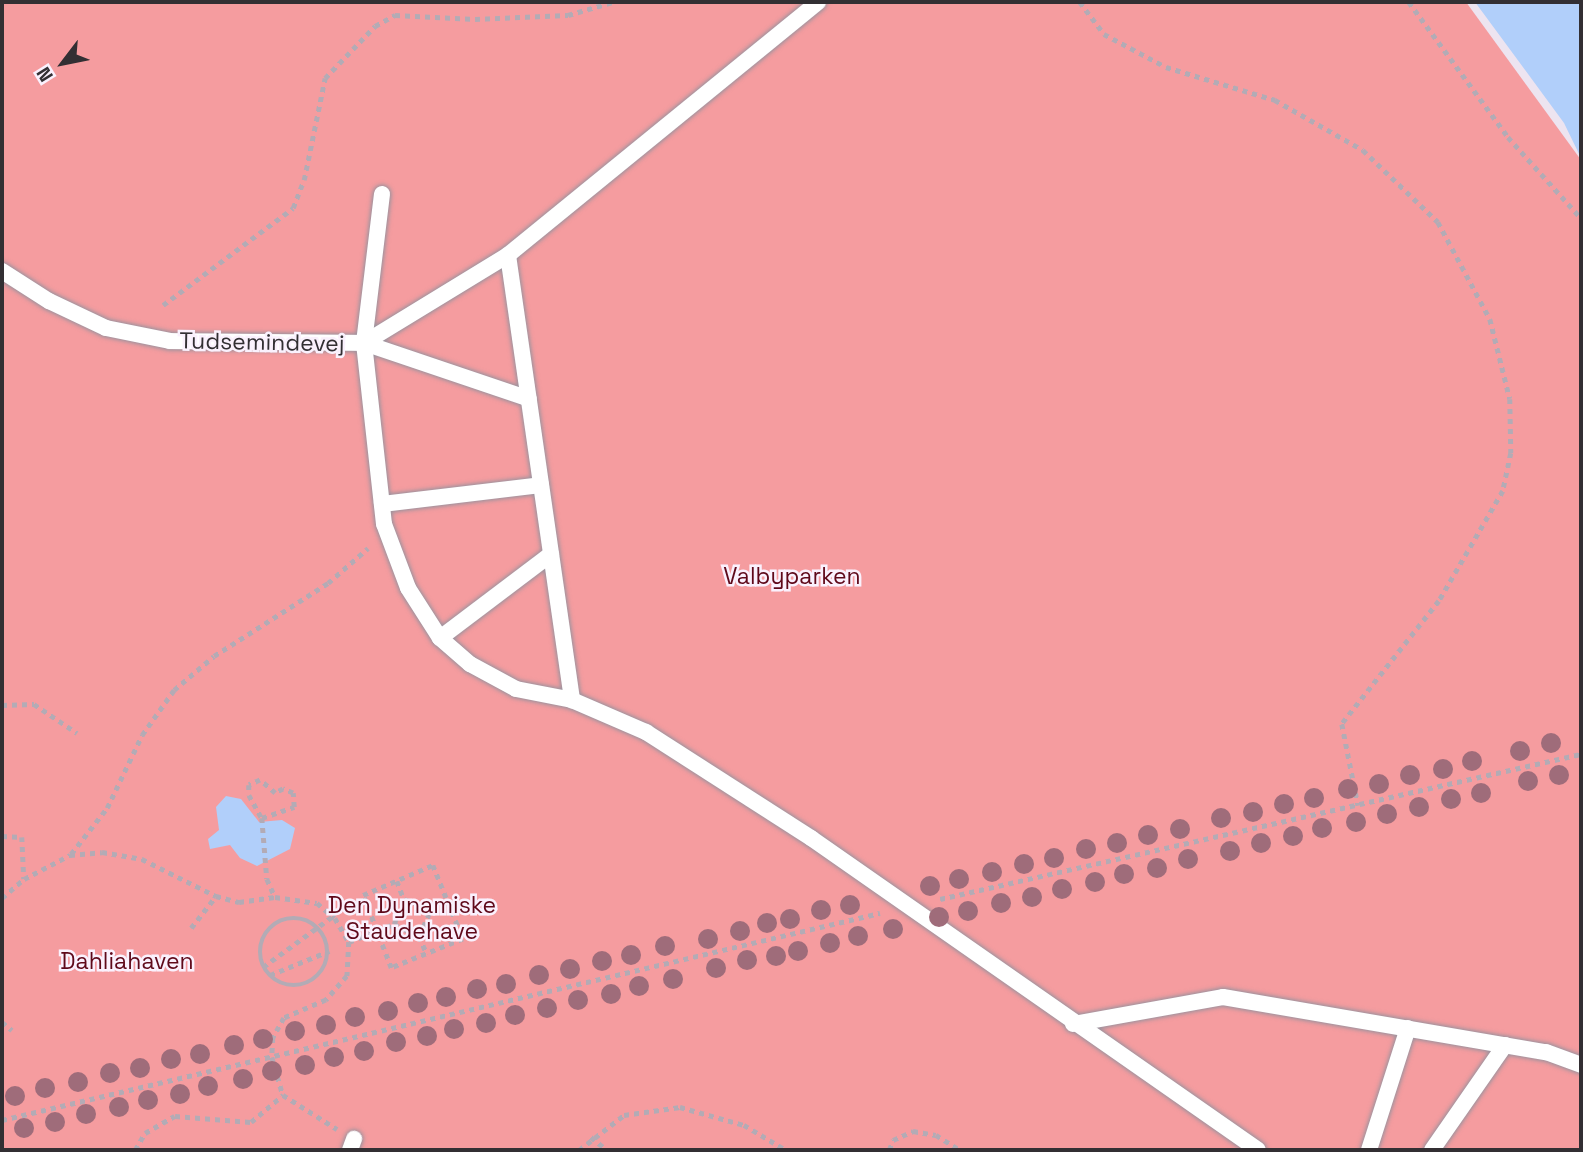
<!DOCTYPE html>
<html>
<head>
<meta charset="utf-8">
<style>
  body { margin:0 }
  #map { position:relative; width:1583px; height:1152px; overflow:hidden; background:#ede4f0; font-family:"Space Grotesk",sans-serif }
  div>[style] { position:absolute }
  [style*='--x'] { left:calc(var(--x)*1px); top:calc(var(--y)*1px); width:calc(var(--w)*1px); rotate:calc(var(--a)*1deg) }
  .green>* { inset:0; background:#f59c9f }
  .water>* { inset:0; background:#b1cffa }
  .path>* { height:4.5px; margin-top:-2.25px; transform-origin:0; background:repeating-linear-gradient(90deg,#b3abb5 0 5px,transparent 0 10px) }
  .path>.ring { margin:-2.25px; padding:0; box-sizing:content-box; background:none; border:4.5px solid #b3abb5; border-radius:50% }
  .roads { filter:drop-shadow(0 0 2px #9b939e) drop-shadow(0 0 2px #9b939e) }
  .service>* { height:16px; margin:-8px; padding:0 8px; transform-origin:8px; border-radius:8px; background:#fff }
  .trees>* { width:20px; height:20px; margin:-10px; border-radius:50%; background:#9f6c7a }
  span { translate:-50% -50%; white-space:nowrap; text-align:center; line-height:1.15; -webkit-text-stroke:5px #faf1fd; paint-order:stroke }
  .street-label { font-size:23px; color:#322f33 }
  .park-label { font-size:23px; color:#5f091a }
  .frame { position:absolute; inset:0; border:4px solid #322f33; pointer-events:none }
  .north { position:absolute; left:28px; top:28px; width:70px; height:70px; -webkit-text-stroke:5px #faf1fd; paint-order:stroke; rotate:238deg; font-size:19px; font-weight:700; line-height:28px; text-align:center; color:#322f33 }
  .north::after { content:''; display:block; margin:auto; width:24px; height:32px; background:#322f33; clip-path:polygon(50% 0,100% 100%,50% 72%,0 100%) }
</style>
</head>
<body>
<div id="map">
  <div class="green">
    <div style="clip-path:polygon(2px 2px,1466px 2px,1581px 160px,1581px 1150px,2px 1150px)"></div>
  </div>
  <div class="water">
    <div style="clip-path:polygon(1475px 2px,1581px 2px,1581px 158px,1564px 123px)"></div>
    <div style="clip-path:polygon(226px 796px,241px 799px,259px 822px,282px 820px,295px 828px,290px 849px,257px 866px,240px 858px,230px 845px,210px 849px,208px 839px,219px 830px,216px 807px)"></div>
  </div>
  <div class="path">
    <div style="--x:1080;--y:2;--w:40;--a:53"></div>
    <div style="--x:1104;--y:34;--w:70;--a:28"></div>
    <div style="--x:1166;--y:67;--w:114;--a:16.8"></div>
    <div style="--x:1275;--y:100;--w:101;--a:29.6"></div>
    <div style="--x:1363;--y:150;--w:104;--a:43.8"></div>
    <div style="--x:1438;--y:222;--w:110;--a:61.8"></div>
    <div style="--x:1490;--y:319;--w:82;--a:76"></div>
    <div style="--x:1510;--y:399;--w:54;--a:88.9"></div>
    <div style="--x:1511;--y:453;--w:39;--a:102"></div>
    <div style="--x:1503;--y:491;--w:127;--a:120.2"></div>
    <div style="--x:1439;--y:601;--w:157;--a:128.3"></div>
    <div style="--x:1342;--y:724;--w:83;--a:78.8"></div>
    <div style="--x:1409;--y:2;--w:167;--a:53.7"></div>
    <div style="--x:1508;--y:137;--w:109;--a:48"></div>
    <div style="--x:163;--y:305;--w:162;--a:-36.7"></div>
    <div style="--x:293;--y:208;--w:30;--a:-69"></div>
    <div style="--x:304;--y:180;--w:104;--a:-78.4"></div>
    <div style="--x:325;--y:78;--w:72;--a:-46.1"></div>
    <div style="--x:375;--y:26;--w:23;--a:-29"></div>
    <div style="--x:395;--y:15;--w:80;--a:2.9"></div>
    <div style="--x:475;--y:19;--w:93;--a:-2.5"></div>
    <div style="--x:568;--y:15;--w:47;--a:-16.1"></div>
    <div style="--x:2;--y:705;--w:32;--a:-2"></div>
    <div style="--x:34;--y:704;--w:52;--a:34"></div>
    <div style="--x:262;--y:818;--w:34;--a:-19"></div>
    <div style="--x:294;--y:807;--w:14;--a:-94"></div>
    <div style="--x:293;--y:793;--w:11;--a:-158"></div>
    <div style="--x:283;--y:789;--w:9;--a:153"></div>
    <div style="--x:275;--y:793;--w:20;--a:-139"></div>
    <div style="--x:260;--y:780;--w:12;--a:156"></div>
    <div style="--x:249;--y:785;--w:10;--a:90"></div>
    <div style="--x:249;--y:795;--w:26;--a:61"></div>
    <div style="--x:262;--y:818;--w:61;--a:85.3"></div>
    <div style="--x:267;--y:879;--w:20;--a:66"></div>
    <div style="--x:2;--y:836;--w:20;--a:3"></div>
    <div style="--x:22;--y:837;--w:42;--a:87.3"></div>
    <div style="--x:71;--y:854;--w:58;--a:-52"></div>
    <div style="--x:107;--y:808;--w:81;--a:-64.4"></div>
    <div style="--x:142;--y:735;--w:55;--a:-54.6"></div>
    <div style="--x:174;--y:690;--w:52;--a:-40.4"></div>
    <div style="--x:214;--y:656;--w:135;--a:-32.6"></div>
    <div style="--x:328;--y:583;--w:53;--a:-41.2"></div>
    <div style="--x:433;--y:865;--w:80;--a:67.9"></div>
    <div style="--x:463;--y:939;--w:78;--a:158.1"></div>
    <div style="--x:391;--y:968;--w:78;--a:-111"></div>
    <div style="--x:363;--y:895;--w:76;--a:-23.2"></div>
    <div style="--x:397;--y:881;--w:19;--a:69"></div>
    <div style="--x:2;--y:898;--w:29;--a:-41"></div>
    <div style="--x:24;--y:879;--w:52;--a:-27.6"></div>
    <div style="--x:70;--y:855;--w:32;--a:-5"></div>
    <div style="--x:102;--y:852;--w:41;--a:9.9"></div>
    <div style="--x:142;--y:859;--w:83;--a:26.6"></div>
    <div style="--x:216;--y:896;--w:24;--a:15"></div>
    <div style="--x:239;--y:902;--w:36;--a:-8"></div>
    <div style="--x:275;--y:897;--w:42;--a:8.1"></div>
    <div style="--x:317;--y:903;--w:23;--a:40"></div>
    <div style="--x:335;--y:918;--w:28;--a:60"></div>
    <div style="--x:349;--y:942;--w:34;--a:93"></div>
    <div style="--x:347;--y:976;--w:32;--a:131"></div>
    <div style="--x:326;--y:1000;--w:46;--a:156.8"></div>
    <div style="--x:284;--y:1018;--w:23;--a:119"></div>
    <div style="--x:273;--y:1038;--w:19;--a:93"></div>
    <div style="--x:272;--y:1057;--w:40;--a:74"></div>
    <div style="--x:283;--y:1095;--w:64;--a:32.2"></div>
    <div style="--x:940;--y:899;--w:657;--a:-12.75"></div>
    <div class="ring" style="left:260px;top:918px;width:63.5px;height:63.5px"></div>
    <div style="--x:394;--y:924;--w:27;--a:-68"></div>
    <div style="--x:404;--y:899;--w:29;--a:20"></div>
    <div style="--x:191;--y:928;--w:41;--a:-52"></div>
    <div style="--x:419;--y:936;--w:20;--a:66"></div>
    <div style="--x:349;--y:942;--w:48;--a:-21.8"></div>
    <div style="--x:394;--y:924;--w:28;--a:26"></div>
    <div style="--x:419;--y:936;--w:30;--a:-66"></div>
    <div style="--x:431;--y:909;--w:18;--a:-19"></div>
    <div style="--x:263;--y:967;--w:87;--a:-36.1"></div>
    <div style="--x:270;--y:975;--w:64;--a:-22.1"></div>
    <div style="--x:2;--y:1022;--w:13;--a:39"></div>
    <div style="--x:2;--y:1120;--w:902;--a:-13.27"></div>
    <div style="--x:591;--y:1137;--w:21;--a:39"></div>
    <div style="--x:135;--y:1150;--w:20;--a:-60"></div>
    <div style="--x:145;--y:1133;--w:34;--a:-30"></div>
    <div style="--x:175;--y:1116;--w:76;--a:4.5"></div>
    <div style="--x:251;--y:1122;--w:42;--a:-40.2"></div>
    <div style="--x:579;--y:1150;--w:57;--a:-37.9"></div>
    <div style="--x:624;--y:1115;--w:57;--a:-8.1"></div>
    <div style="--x:680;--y:1107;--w:66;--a:15.7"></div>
    <div style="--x:744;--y:1125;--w:49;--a:30.8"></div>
    <div style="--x:889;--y:1150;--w:11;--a:-68"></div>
    <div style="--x:893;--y:1140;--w:22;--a:-24"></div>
    <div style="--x:913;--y:1131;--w:23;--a:10"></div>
    <div style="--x:936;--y:1135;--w:28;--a:32"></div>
  </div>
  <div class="roads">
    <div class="service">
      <div style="--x:382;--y:194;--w:150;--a:96.9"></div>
      <div style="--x:364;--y:343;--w:182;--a:83.7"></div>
      <div style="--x:384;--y:524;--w:68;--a:69.4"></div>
      <div style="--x:408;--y:588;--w:59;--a:57.4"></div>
      <div style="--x:440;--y:638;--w:40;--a:41"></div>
      <div style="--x:470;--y:664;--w:52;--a:28.5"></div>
      <div style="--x:516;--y:689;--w:57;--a:11.1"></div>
      <div style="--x:572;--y:700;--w:81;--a:23.4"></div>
      <div style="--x:646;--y:732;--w:196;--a:32.7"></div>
      <div style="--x:811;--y:838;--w:545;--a:34.91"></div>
      <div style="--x:508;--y:255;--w:450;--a:81.8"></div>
      <div style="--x:2;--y:271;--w:56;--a:32.6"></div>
      <div style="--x:49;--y:301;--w:63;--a:25.3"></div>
      <div style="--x:106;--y:328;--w:65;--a:11.5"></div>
      <div style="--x:170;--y:341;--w:194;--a:0.6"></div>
      <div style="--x:364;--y:343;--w:174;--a:18.7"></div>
      <div style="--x:364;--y:343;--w:169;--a:-31.4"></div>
      <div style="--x:508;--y:255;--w:400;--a:-39.2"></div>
      <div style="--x:382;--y:504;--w:160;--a:-6.8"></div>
      <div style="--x:440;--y:638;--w:139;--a:-37.1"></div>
      <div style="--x:1073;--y:1024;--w:152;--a:-10.2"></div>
      <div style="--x:1223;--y:997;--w:328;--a:9.7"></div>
      <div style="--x:1546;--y:1052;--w:37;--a:20"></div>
      <div style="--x:350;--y:1150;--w:12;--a:-70"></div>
      <div style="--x:1369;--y:1150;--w:128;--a:-72.3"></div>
      <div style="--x:1432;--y:1150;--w:128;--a:-55.2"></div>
    </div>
  </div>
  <div class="trees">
    <div style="left:1551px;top:743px"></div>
    <div style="left:1520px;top:751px"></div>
    <div style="left:1472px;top:761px"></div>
    <div style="left:1443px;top:769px"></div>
    <div style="left:1410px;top:775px"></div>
    <div style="left:1559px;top:775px"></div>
    <div style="left:1528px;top:781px"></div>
    <div style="left:1379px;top:784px"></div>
    <div style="left:1348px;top:789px"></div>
    <div style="left:1481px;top:793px"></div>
    <div style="left:1314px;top:798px"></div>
    <div style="left:1451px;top:799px"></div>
    <div style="left:1284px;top:804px"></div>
    <div style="left:1419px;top:807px"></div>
    <div style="left:1253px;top:812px"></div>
    <div style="left:1387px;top:814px"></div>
    <div style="left:1221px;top:818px"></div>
    <div style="left:1356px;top:822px"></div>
    <div style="left:1322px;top:828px"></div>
    <div style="left:1180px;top:829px"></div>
    <div style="left:1148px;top:835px"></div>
    <div style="left:1293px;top:836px"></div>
    <div style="left:1117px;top:843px"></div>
    <div style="left:1261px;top:843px"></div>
    <div style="left:1086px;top:849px"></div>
    <div style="left:1230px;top:851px"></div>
    <div style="left:1054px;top:858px"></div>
    <div style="left:1188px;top:859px"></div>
    <div style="left:1024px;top:864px"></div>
    <div style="left:1157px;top:868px"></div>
    <div style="left:992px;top:872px"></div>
    <div style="left:1124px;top:874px"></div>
    <div style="left:959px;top:879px"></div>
    <div style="left:1095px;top:882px"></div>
    <div style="left:930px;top:886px"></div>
    <div style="left:1062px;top:889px"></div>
    <div style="left:1032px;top:897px"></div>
    <div style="left:1001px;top:903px"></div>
    <div style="left:850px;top:905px"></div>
    <div style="left:821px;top:910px"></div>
    <div style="left:968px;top:911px"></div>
    <div style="left:939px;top:917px"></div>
    <div style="left:790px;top:919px"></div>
    <div style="left:767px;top:923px"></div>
    <div style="left:893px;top:929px"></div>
    <div style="left:740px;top:931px"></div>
    <div style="left:858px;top:936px"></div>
    <div style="left:708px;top:939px"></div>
    <div style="left:830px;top:943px"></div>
    <div style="left:665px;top:946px"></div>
    <div style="left:798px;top:951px"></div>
    <div style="left:631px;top:955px"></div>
    <div style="left:776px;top:956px"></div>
    <div style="left:747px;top:960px"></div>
    <div style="left:602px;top:961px"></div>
    <div style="left:716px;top:968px"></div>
    <div style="left:570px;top:969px"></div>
    <div style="left:539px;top:975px"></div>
    <div style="left:673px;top:979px"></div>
    <div style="left:506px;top:984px"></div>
    <div style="left:639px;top:986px"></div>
    <div style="left:477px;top:989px"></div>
    <div style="left:611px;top:994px"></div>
    <div style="left:446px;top:997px"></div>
    <div style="left:578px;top:1000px"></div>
    <div style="left:418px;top:1003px"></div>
    <div style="left:547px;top:1008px"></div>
    <div style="left:388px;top:1011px"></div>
    <div style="left:515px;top:1015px"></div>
    <div style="left:355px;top:1017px"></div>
    <div style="left:486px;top:1023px"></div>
    <div style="left:326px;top:1025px"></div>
    <div style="left:454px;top:1029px"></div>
    <div style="left:295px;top:1031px"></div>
    <div style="left:427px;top:1036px"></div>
    <div style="left:263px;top:1039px"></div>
    <div style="left:396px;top:1042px"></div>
    <div style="left:234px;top:1045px"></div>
    <div style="left:364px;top:1051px"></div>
    <div style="left:200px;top:1054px"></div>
    <div style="left:334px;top:1057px"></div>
    <div style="left:171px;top:1059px"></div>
    <div style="left:305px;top:1065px"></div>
    <div style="left:140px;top:1068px"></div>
    <div style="left:272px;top:1071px"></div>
    <div style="left:110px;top:1073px"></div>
    <div style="left:243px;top:1079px"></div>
    <div style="left:78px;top:1082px"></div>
    <div style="left:208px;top:1086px"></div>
    <div style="left:45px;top:1088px"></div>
    <div style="left:180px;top:1094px"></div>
    <div style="left:15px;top:1096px"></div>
    <div style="left:148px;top:1100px"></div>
    <div style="left:119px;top:1107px"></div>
    <div style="left:86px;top:1114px"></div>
    <div style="left:55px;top:1122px"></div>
    <div style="left:24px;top:1128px"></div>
  </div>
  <div class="street-label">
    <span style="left:262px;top:342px;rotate:1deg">Tudsemindevej</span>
  </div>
  <div class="park-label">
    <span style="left:792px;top:576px">Valbyparken</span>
    <span style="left:412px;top:918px">Den Dynamiske<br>Staudehave</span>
    <span style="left:127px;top:961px">Dahliahaven</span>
  </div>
  <div class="frame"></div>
  <div class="north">N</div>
</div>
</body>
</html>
